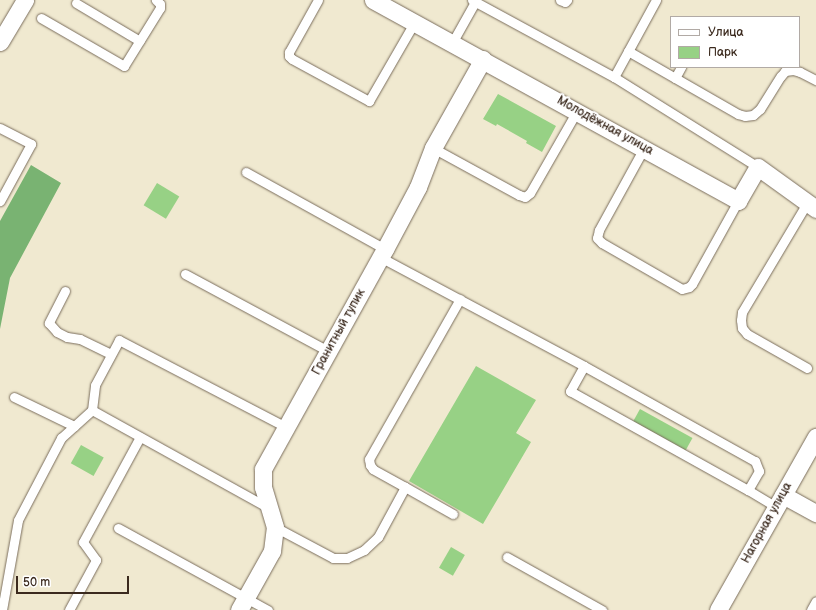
<!DOCTYPE html>
<html>
<head>
<meta charset="utf-8">
<style>
  body { margin:0 }
  #map { position:relative; width:816px; height:610px; overflow:hidden; background:#f0e9d0; font-family:"Balsamiq Sans",sans-serif }
  div>[style] { position:absolute }
  [style*='--x'] { left:calc(var(--x)*1px); top:calc(var(--y)*1px); width:calc(var(--w)*1px); rotate:calc(var(--a)*1deg) }
  .green>* { inset:0; background:#97d185; transform-origin:0 0 }
  .forest>* { inset:0; background:#79b372 }
  .roads { filter:drop-shadow(0 0 1px #7a6d5c) drop-shadow(0 0 1px #7a6d5c) }
  .lane>* { height:9px; margin:-4.5px; padding:0 4.5px; transform-origin:4.5px; border-radius:4.5px; background:#fff }
  .street>* { height:17px; margin:-8.5px; padding:0 8.5px; transform-origin:8.5px; border-radius:8.5px; background:#fff }
  span { translate:-50% -50%; white-space:nowrap; text-align:center; line-height:1.15; -webkit-text-stroke:4px #fff; paint-order:stroke }
  .street-label { font-size:12px; color:#3b2a1e }
  .legend { position:absolute; left:670px; top:16px; width:130px; height:52px; box-sizing:border-box; background:#fff; border:1px solid #b1aaa5; margin:0; padding:5px 7px; list-style:none; font-size:12px; color:#3b2a1e }
  .legend li { display:flex; align-items:center; gap:8px; height:20px }
  .legend b { width:20px; border:1px solid #b1aaa5 }
  .scale { position:absolute; left:16px; top:576px; width:113px; height:18px; box-sizing:border-box; border:2px solid #3b2a1e; border-top:0; padding-left:5px; font-size:12px; line-height:14px; white-space:nowrap; color:#3b2a1e; -webkit-text-stroke:3px #fff; paint-order:stroke }
</style>
</head>
<body>
<div id="map">
  <div class="green">
    <div style="clip-path:polygon(498px 94px,556px 126px,542px 152px,526px 143px,527px 141px,497px 124px,496px 126px,483px 119px)"></div>
    <div style="left:157px;top:183px;width:26px;height:26px;rotate:31deg"></div>
    <div style="clip-path:polygon(476px 366px,536px 400px,516px 433px,531px 442px,483px 524px,409px 481px)"></div>
    <div style="left:640px;top:409px;width:60px;height:14px;rotate:29deg"></div>
    <div style="left:81px;top:445px;width:26px;height:21px;rotate:29deg"></div>
    <div style="left:451px;top:547px;width:16px;height:24px;rotate:30deg"></div>
  </div>
  <div class="forest">
    <div style="clip-path:polygon(31px 165px,61px 183px,10px 278px,0 329px,0 221px)"></div>
  </div>
  <div class="roads">
    <div class="lane">
      <div style="--x:318;--y:0;--w:60;--a:119.1"></div>
      <div style="--x:289;--y:52;--w:4;--a:90"></div>
      <div style="--x:289;--y:56;--w:4;--a:45"></div>
      <div style="--x:292;--y:59;--w:88;--a:28.6"></div>
      <div style="--x:369;--y:101;--w:90;--a:-60"></div>
      <div style="--x:472;--y:0;--w:162;--a:28.5"></div>
      <div style="--x:614;--y:77;--w:170;--a:32"></div>
      <div style="--x:560;--y:0;--w:5;--a:22"></div>
      <div style="--x:565;--y:2;--w:3;--a:-45"></div>
      <div style="--x:76;--y:3;--w:74;--a:30.7"></div>
      <div style="--x:41;--y:18;--w:96;--a:30"></div>
      <div style="--x:124;--y:66;--w:68;--a:-58.2"></div>
      <div style="--x:160;--y:8;--w:4;--a:-90"></div>
      <div style="--x:160;--y:4;--w:6;--a:-135"></div>
      <div style="--x:452;--y:43;--w:47;--a:-60.7"></div>
      <div style="--x:628;--y:51;--w:127;--a:29.8"></div>
      <div style="--x:738;--y:114;--w:7;--a:16"></div>
      <div style="--x:745;--y:116;--w:8;--a:-7"></div>
      <div style="--x:753;--y:115;--w:9;--a:-41"></div>
      <div style="--x:760;--y:109;--w:39;--a:-58"></div>
      <div style="--x:781;--y:76;--w:6;--a:-51"></div>
      <div style="--x:785;--y:71;--w:8;--a:-7"></div>
      <div style="--x:793;--y:70;--w:7;--a:16"></div>
      <div style="--x:800;--y:72;--w:18;--a:27"></div>
      <div style="--x:614;--y:77;--w:88;--a:-61.4"></div>
      <div style="--x:675;--y:78;--w:13;--a:-61"></div>
      <div style="--x:0;--y:128;--w:35;--a:27"></div>
      <div style="--x:31;--y:144;--w:65;--a:118.5"></div>
      <div style="--x:433;--y:148;--w:98;--a:28.7"></div>
      <div style="--x:519;--y:195;--w:6;--a:18"></div>
      <div style="--x:525;--y:197;--w:6;--a:-39"></div>
      <div style="--x:530;--y:193;--w:95;--a:-60.2"></div>
      <div style="--x:644;--y:148;--w:94;--a:118.8"></div>
      <div style="--x:599;--y:230;--w:8;--a:104"></div>
      <div style="--x:597;--y:238;--w:7;--a:45"></div>
      <div style="--x:602;--y:243;--w:92;--a:29.9"></div>
      <div style="--x:682;--y:289;--w:7;--a:-16"></div>
      <div style="--x:689;--y:287;--w:4;--a:-45"></div>
      <div style="--x:692;--y:284;--w:95;--a:-61"></div>
      <div style="--x:246;--y:172;--w:159;--a:29"></div>
      <div style="--x:807;--y:203;--w:127;--a:120.8"></div>
      <div style="--x:742;--y:312;--w:8;--a:97"></div>
      <div style="--x:741;--y:320;--w:8;--a:83"></div>
      <div style="--x:742;--y:328;--w:8;--a:50"></div>
      <div style="--x:747;--y:334;--w:69;--a:29.5"></div>
      <div style="--x:380;--y:257;--w:231;--a:28.1"></div>
      <div style="--x:584;--y:366;--w:196;--a:29.1"></div>
      <div style="--x:755;--y:461;--w:11;--a:68"></div>
      <div style="--x:759;--y:471;--w:22;--a:120"></div>
      <div style="--x:748;--y:490;--w:33;--a:31"></div>
      <div style="--x:185;--y:274;--w:162;--a:28.3"></div>
      <div style="--x:65;--y:291;--w:36;--a:117"></div>
      <div style="--x:49;--y:323;--w:12;--a:48"></div>
      <div style="--x:57;--y:332;--w:11;--a:27"></div>
      <div style="--x:67;--y:337;--w:13;--a:9"></div>
      <div style="--x:80;--y:339;--w:34;--a:26"></div>
      <div style="--x:584;--y:366;--w:29;--a:119"></div>
      <div style="--x:570;--y:391;--w:204;--a:29.1"></div>
      <div style="--x:14;--y:397;--w:67;--a:25.8"></div>
      <div style="--x:92;--y:410;--w:202;--a:29"></div>
      <div style="--x:405;--y:487;--w:55;--a:29.4"></div>
      <div style="--x:275;--y:527;--w:66;--a:28.1"></div>
      <div style="--x:333;--y:558;--w:14;--a:0"></div>
      <div style="--x:347;--y:558;--w:19;--a:-25"></div>
      <div style="--x:364;--y:550;--w:19;--a:-43"></div>
      <div style="--x:378;--y:537;--w:57;--a:-61.6"></div>
      <div style="--x:405;--y:487;--w:37;--a:-151"></div>
      <div style="--x:373;--y:469;--w:5;--a:-127"></div>
      <div style="--x:370;--y:465;--w:6;--a:-99"></div>
      <div style="--x:369;--y:459;--w:184;--a:-60.4"></div>
      <div style="--x:118;--y:528;--w:171;--a:28.7"></div>
      <div style="--x:507;--y:557;--w:109;--a:29.2"></div>
      <div style="--x:2;--y:610;--w:91;--a:-79.9"></div>
      <div style="--x:18;--y:520;--w:93;--a:-62.3"></div>
      <div style="--x:61;--y:438;--w:42;--a:-42.1"></div>
      <div style="--x:92;--y:410;--w:25;--a:-83"></div>
      <div style="--x:95;--y:385;--w:51;--a:-61.9"></div>
      <div style="--x:119;--y:340;--w:188;--a:27.5"></div>
      <div style="--x:69;--y:610;--w:57;--a:-61.6"></div>
      <div style="--x:96;--y:560;--w:22;--a:-126"></div>
      <div style="--x:83;--y:542;--w:119;--a:-61.5"></div>
      <div style="--x:811;--y:610;--w:10;--a:-61"></div>
    </div>
    <div class="street">
      <div style="--x:373;--y:0;--w:417;--a:28.8"></div>
      <div style="--x:738;--y:201;--w:39;--a:-60"></div>
      <div style="--x:758;--y:167;--w:72;--a:35.9"></div>
      <div style="--x:0;--y:42;--w:49;--a:-59.2"></div>
      <div style="--x:783;--y:495;--w:38;--a:29"></div>
      <div style="--x:239;--y:610;--w:68;--a:-60.8"></div>
      <div style="--x:272;--y:551;--w:24;--a:-83"></div>
      <div style="--x:275;--y:527;--w:42;--a:-106.7"></div>
      <div style="--x:263;--y:487;--w:18;--a:-90"></div>
      <div style="--x:263;--y:469;--w:252;--a:-61"></div>
      <div style="--x:385;--y:249;--w:70;--a:-62"></div>
      <div style="--x:418;--y:187;--w:42;--a:-69"></div>
      <div style="--x:433;--y:148;--w:102;--a:-60.7"></div>
      <div style="--x:718;--y:610;--w:199;--a:-60.5"></div>
    </div>
  </div>
  <div class="street-label">
    <span style="left:605px;top:126px;rotate:29deg">Молодёжная улица</span>
    <span style="left:339px;top:332px;rotate:-61deg">Гранитный тупик</span>
    <span style="left:767px;top:523px;rotate:-61deg">Нагорная улица</span>
  </div>
  <ul class="legend">
  <li><b style="height:5px;background:#fff"></b>Улица</li>
  <li><b style="height:11px;background:#97d185"></b>Парк</li>
  </ul>
  <div class="scale">50 m</div>
</div>
</body>
</html>
